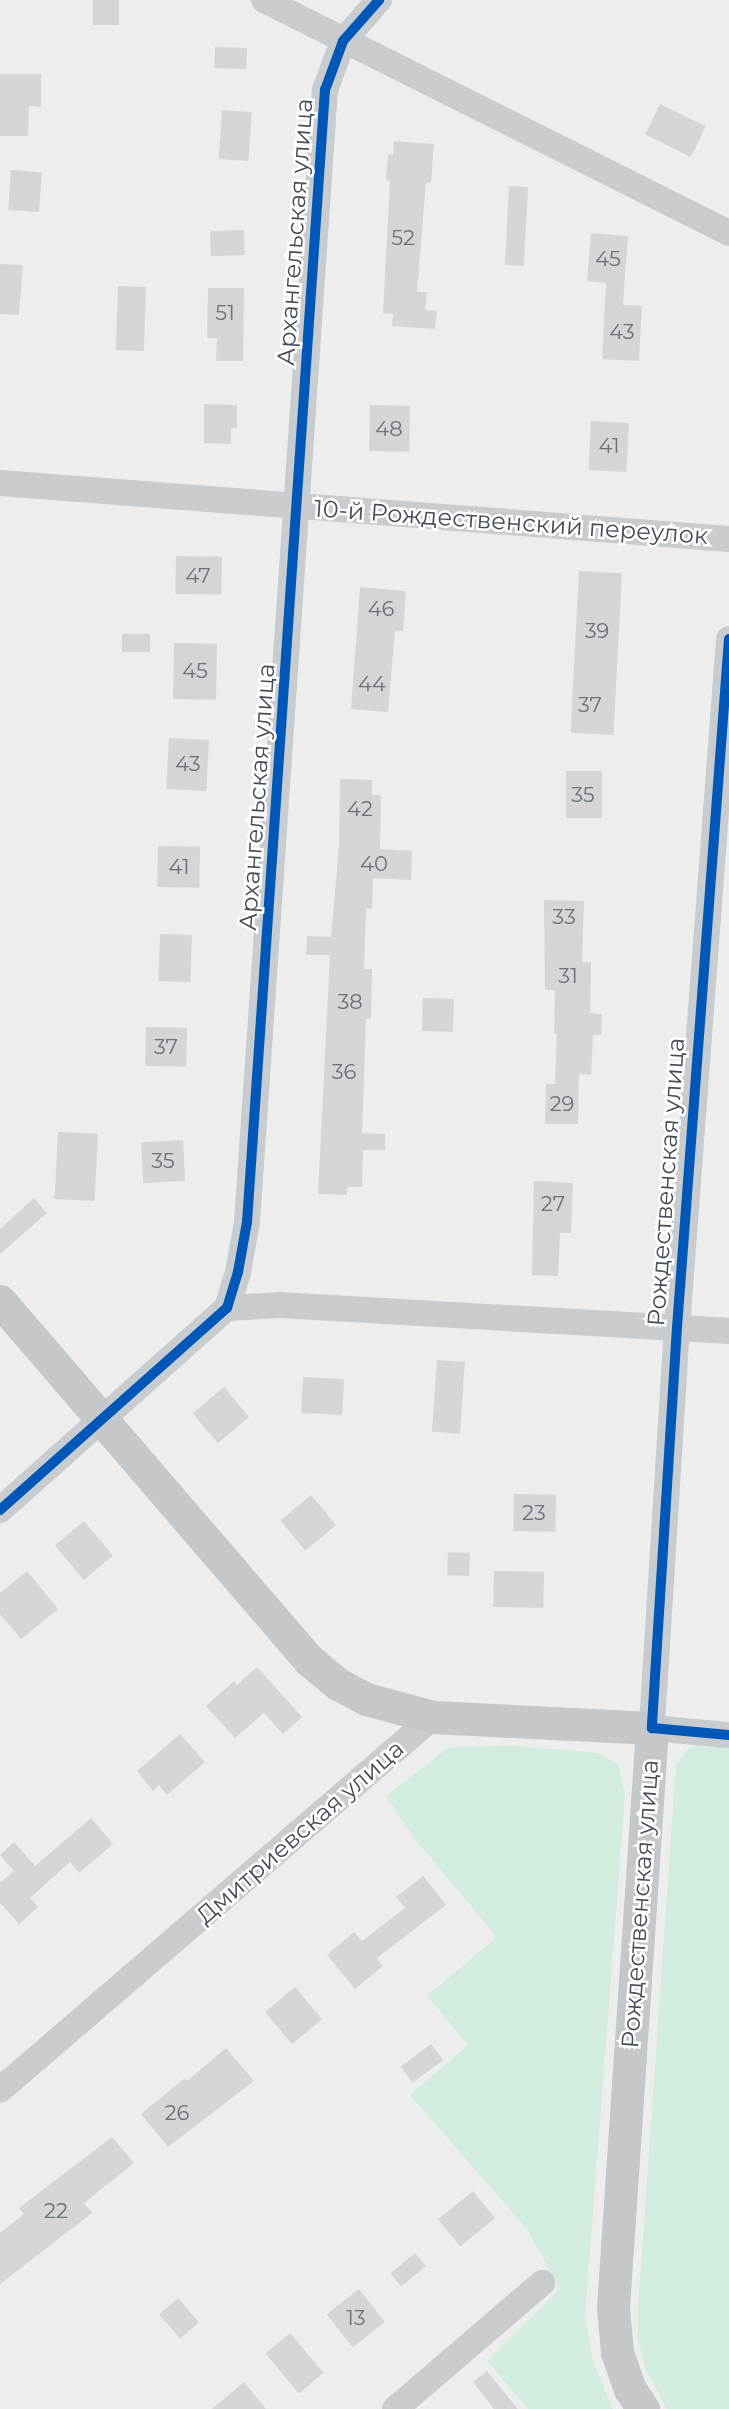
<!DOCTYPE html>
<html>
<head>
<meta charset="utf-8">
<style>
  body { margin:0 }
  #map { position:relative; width:729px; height:2409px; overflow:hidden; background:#eeeded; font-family:Montserrat,sans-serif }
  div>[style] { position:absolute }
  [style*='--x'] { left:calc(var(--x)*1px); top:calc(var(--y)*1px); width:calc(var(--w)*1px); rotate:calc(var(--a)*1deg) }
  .green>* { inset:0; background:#d2ecde }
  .building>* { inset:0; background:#d5d5d7; transform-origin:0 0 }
  .minor>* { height:26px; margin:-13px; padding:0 13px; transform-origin:13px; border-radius:13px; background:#c9ccce }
  .major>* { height:33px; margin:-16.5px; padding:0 16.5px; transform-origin:16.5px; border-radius:16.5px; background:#c5c8cb }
  .cycleway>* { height:10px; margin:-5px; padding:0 5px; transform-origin:5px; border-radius:5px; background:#0057b8 }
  span { translate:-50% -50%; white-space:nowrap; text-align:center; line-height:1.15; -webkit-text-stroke:5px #fff; paint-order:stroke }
  .number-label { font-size:21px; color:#6b717a }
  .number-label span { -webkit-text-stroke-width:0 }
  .street-label { font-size:24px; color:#464e59 }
</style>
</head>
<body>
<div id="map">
  <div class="green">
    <div style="clip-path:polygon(706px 1743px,729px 1747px,729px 2409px,667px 2409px,644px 2366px,638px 2338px,638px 2309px,676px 1765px,689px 1748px)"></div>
    <div style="clip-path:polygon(518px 1746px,598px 1753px,618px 1764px,625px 1795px,585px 2315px,593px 2361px,613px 2409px,528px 2409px,487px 2361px,560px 2289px,526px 2228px,410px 2095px,468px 2045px,427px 1996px,497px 1937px,414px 1838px,386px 1796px,449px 1747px)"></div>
  </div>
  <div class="building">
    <div style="left:93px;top:0;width:26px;height:25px"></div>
    <div style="left:215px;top:47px;width:32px;height:21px;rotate:2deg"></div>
    <div style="clip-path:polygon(0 74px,41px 74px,41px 107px,29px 106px,28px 136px,0 136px)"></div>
    <div style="left:660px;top:104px;width:51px;height:34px;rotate:26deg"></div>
    <div style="left:222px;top:110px;width:30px;height:49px;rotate:4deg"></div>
    <div style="clip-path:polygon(394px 141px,434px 144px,431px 183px,426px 183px,417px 292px,427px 292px,425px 310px,437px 311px,435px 329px,392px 326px,393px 314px,383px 313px,390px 181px,386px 180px,388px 154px,393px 155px)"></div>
    <div style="left:11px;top:170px;width:31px;height:40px;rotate:4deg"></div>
    <div style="left:509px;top:186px;width:19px;height:79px;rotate:3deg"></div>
    <div style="left:244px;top:230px;width:25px;height:34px;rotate:88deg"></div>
    <div style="clip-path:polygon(591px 233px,628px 236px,623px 305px,642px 306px,639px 361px,602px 359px,606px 283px,587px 281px)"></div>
    <div style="clip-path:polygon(0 264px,23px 265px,19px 315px,0 314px)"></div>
    <div style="left:118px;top:286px;width:28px;height:64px;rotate:2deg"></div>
    <div style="clip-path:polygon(208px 288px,244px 288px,243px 361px,216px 361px,217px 338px,207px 338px)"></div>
    <div style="clip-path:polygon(204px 404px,237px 405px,237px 428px,231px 428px,231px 444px,204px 443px)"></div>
    <div style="left:370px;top:405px;width:40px;height:46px;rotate:1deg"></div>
    <div style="left:591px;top:421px;width:38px;height:49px;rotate:3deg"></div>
    <div style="left:176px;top:556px;width:46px;height:38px;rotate:1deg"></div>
    <div style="left:579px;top:571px;width:43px;height:162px;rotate:3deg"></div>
    <div style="clip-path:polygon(360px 587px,406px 591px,403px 631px,395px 631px,388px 712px,351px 709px)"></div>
    <div style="left:122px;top:634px;width:28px;height:18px"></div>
    <div style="left:174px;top:643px;width:43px;height:56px;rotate:1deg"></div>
    <div style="left:169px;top:738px;width:40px;height:51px;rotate:3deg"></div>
    <div style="left:566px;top:771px;width:36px;height:47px"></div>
    <div style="clip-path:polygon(340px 779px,372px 780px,372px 795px,381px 795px,380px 849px,412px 851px,411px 880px,373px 878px,372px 909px,366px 908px,364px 969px,372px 969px,371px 1019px,366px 1019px,362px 1133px,385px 1134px,385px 1150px,363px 1150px,362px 1187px,347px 1187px,347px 1195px,318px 1194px,330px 955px,306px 955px,307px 936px,331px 937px,339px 846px)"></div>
    <div style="left:158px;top:846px;width:42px;height:41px;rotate:1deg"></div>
    <div style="clip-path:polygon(544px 900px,584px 901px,582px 962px,591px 962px,590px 1013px,602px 1014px,601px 1035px,593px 1035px,591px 1075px,579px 1074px,578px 1124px,545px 1124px,546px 1084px,555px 1084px,557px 1034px,554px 1034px,555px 990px,545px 990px)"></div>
    <div style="left:160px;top:934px;width:32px;height:47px;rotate:2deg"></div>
    <div style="left:423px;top:998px;width:31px;height:33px;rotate:2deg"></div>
    <div style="left:146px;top:1027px;width:41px;height:39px;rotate:1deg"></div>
    <div style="left:58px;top:1132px;width:40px;height:67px;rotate:3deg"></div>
    <div style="left:183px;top:1140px;width:41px;height:42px;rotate:87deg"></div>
    <div style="clip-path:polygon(534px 1181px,573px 1183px,571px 1233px,560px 1233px,558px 1276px,532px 1275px)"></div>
    <div style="clip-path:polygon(34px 1198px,47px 1213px,0 1254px,0 1229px)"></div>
    <div style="left:437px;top:1360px;width:28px;height:72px;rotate:4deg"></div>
    <div style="left:303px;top:1377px;width:41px;height:36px;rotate:3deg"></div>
    <div style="left:224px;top:1387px;width:39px;height:41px;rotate:50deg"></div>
    <div style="left:514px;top:1494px;width:42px;height:37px;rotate:1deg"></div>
    <div style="left:311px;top:1495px;width:39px;height:40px;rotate:50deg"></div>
    <div style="left:84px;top:1521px;width:45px;height:38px;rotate:50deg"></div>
    <div style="left:470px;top:1553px;width:23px;height:22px;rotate:92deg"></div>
    <div style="clip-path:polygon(27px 1571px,58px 1609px,21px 1639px,0 1614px,0 1593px)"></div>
    <div style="left:494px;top:1571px;width:50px;height:36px;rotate:1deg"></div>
    <div style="clip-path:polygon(257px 1667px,302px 1717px,283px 1734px,264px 1713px,235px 1738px,206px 1706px,234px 1681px,237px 1685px)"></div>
    <div style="clip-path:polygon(180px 1734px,205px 1762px,167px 1795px,159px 1785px,153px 1791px,137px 1771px)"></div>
    <div style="clip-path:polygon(91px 1818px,113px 1844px,79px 1873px,70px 1862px,30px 1898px,38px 1907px,19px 1924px,0 1903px,0 1883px,14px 1871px,0 1855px,14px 1842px,35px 1866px)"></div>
    <div style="clip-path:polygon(423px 1876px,446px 1905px,377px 1958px,383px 1966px,355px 1989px,327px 1955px,354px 1932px,362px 1941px,405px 1908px,396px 1897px)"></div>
    <div style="left:295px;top:1987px;width:42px;height:39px;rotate:50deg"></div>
    <div style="left:431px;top:2044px;width:20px;height:38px;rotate:53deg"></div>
    <div style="clip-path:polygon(226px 2048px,254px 2081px,168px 2147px,141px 2114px,185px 2078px,187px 2081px)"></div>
    <div style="clip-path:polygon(112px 2137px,134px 2163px,84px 2203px,92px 2213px,0 2284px,0 2233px,24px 2214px,19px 2208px)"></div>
    <div style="left:473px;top:2191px;width:35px;height:45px;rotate:51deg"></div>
    <div style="left:415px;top:2253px;width:17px;height:32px;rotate:50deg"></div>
    <div style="left:359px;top:2289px;width:42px;height:41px;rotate:52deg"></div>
    <div style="left:178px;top:2298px;width:32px;height:25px;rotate:49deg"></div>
    <div style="left:290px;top:2333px;width:52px;height:32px;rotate:50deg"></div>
    <div style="clip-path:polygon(487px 2371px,518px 2409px,494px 2409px,473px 2382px)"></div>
    <div style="clip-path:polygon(244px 2382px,266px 2409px,212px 2409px)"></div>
  </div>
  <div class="minor">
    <div style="--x:264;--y:0;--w:520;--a:26.61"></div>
    <div style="--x:0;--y:483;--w:731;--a:4.39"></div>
    <div style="--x:729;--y:639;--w:690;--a:94.32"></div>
    <div style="--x:677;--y:1327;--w:402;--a:93.6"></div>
    <div style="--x:652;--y:1728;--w:77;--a:5.2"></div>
    <div style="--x:227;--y:1308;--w:53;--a:-3.2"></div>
    <div style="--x:280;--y:1305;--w:450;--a:3.3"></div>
    <div style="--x:0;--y:1510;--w:304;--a:-41.7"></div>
    <div style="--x:227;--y:1308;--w:38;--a:-73"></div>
    <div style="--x:238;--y:1272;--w:51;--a:-79.8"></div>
    <div style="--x:247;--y:1222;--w:1135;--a:-86.06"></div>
    <div style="--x:325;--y:90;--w:52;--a:-69.8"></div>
    <div style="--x:343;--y:41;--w:55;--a:-48.7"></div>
    <div style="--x:0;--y:2090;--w:572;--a:-40.74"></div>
    <div style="--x:395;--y:2409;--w:194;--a:-40.6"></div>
  </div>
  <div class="major">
    <div style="--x:0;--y:1301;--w:474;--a:49.3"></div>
    <div style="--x:309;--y:1660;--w:38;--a:40"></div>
    <div style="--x:338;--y:1684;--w:32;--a:28"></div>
    <div style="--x:366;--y:1699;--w:69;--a:15"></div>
    <div style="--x:433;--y:1717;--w:219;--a:2.9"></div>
    <div style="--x:652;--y:1728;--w:580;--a:93.85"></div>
    <div style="--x:613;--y:2307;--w:45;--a:84.9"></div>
    <div style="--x:617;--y:2352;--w:39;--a:71"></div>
    <div style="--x:630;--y:2389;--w:24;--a:57"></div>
  </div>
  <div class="cycleway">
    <div style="--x:729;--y:639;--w:690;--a:94.32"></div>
    <div style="--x:677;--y:1327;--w:402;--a:93.6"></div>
    <div style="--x:652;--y:1728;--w:77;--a:5.2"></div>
    <div style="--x:0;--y:1510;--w:304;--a:-41.7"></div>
    <div style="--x:227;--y:1308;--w:38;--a:-73"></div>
    <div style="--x:238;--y:1272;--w:51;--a:-79.8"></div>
    <div style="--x:247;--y:1222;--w:1135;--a:-86.06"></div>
    <div style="--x:325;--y:90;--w:52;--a:-69.8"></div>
    <div style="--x:343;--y:41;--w:55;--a:-48.7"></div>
  </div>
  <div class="number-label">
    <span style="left:403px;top:238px">52</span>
    <span style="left:608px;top:259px">45</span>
    <span style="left:225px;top:313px">51</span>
    <span style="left:622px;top:332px">43</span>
    <span style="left:389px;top:429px">48</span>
    <span style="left:609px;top:446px">41</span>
    <span style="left:198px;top:576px">47</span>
    <span style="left:381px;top:609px">46</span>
    <span style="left:597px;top:631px">39</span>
    <span style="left:195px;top:671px">45</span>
    <span style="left:372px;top:684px">44</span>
    <span style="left:590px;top:705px">37</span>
    <span style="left:188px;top:764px">43</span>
    <span style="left:583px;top:795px">35</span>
    <span style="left:360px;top:809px">42</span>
    <span style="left:374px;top:864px">40</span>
    <span style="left:179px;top:867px">41</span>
    <span style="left:564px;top:917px">33</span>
    <span style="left:568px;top:976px">31</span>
    <span style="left:350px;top:1002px">38</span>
    <span style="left:166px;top:1047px">37</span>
    <span style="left:344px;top:1072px">36</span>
    <span style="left:562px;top:1104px">29</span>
    <span style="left:163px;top:1161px">35</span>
    <span style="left:553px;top:1204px">27</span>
    <span style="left:534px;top:1513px">23</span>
    <span style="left:177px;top:2113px">26</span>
    <span style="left:56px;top:2211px">22</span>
    <span style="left:356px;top:2318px">13</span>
  </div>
  <div class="street-label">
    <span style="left:295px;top:232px;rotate:-86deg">Архангельская улица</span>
    <span style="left:511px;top:522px;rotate:4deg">10-й Рождественский переулок</span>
    <span style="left:257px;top:797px;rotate:-86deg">Архангельская улица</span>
    <span style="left:666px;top:1182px;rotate:-86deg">Рождественская улица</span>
    <span style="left:300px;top:1832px;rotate:-41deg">Дмитриевская улица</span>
    <span style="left:640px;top:1904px;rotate:-86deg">Рождественская улица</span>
  </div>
</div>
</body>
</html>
